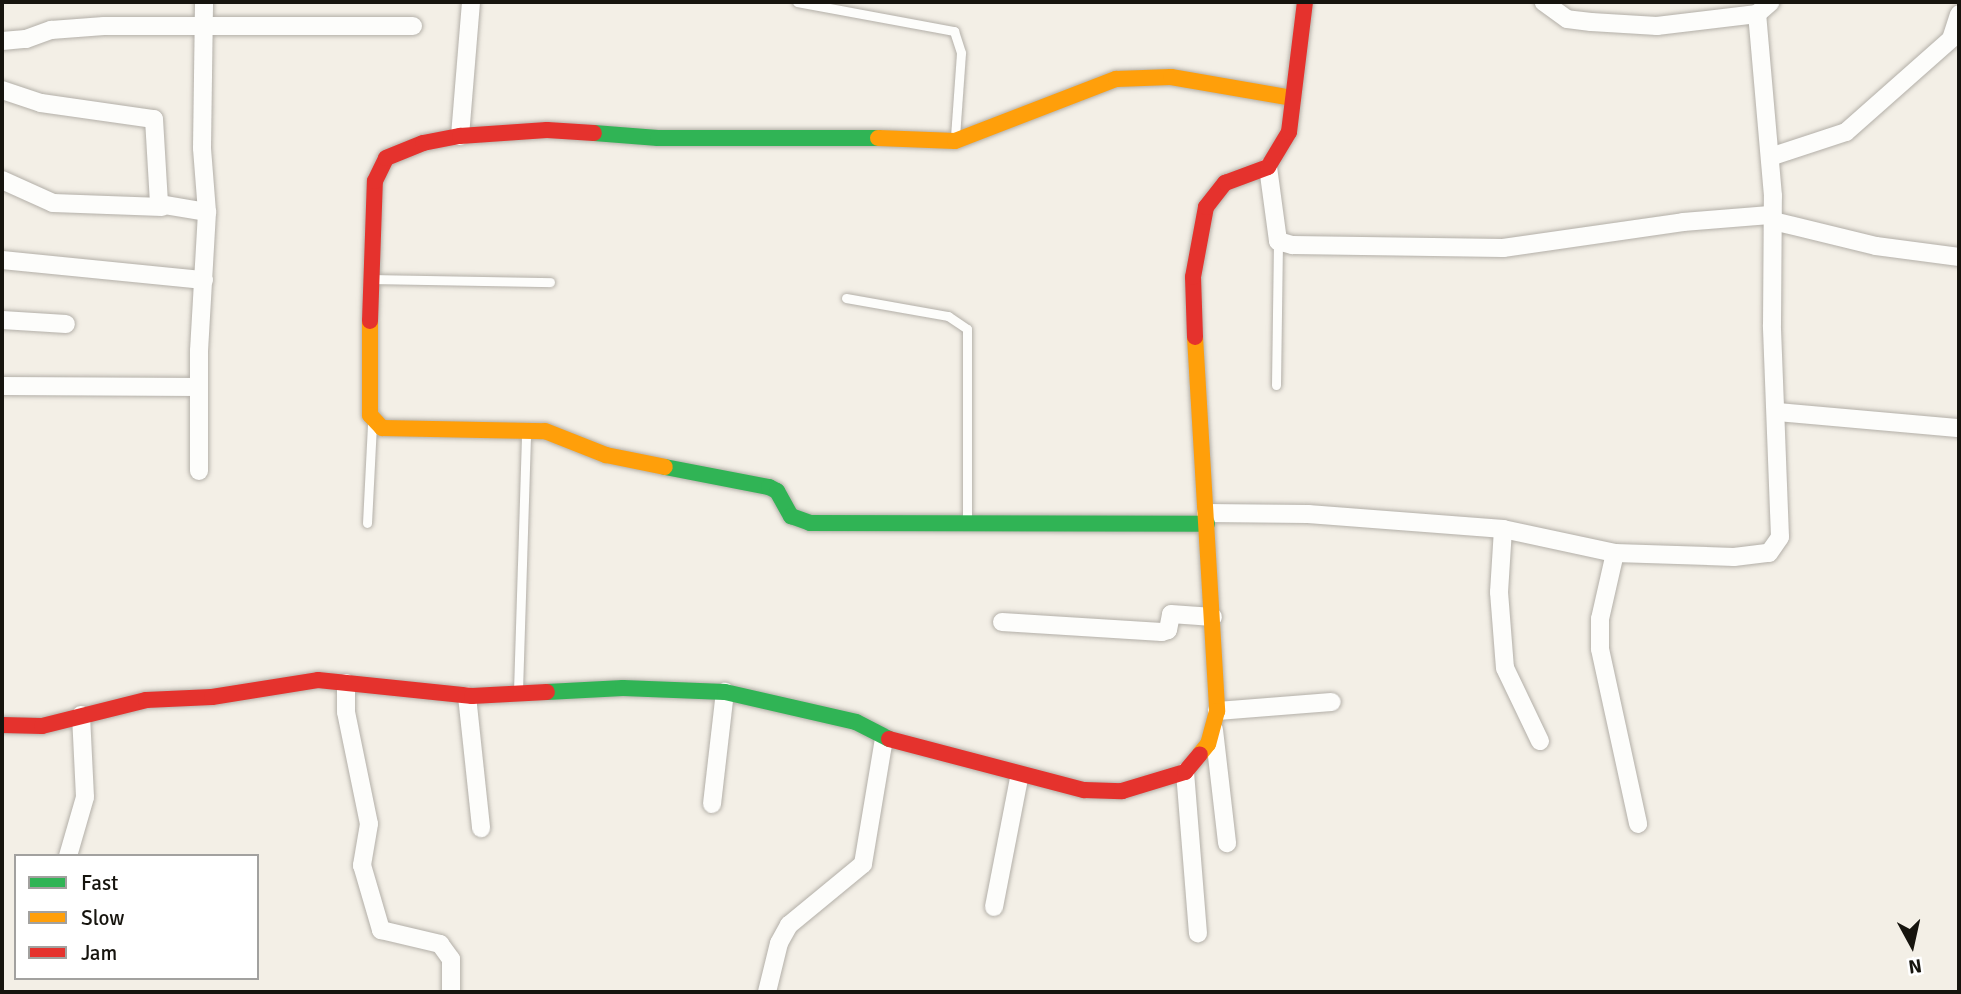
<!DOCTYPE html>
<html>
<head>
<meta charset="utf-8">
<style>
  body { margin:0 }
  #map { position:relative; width:1961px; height:994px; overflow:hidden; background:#f3efe6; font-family:Signika,sans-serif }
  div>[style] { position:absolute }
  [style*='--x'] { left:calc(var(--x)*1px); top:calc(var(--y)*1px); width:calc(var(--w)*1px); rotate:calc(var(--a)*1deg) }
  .roads { filter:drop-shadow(0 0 2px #b3afa8) drop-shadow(0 0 2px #b3afa8) }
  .lane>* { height:9px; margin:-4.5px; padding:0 4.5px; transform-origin:4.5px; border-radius:4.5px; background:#fdfdfb }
  .street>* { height:18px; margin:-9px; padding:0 9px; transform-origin:9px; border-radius:9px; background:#fdfdfb }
  .fast>* { height:16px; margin:-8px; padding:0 8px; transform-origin:8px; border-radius:8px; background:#30b455 }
  .slow>* { height:16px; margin:-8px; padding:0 8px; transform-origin:8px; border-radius:8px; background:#ff9f0a }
  .jam>* { height:16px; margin:-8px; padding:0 8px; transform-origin:8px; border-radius:8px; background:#e5322d }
  span { translate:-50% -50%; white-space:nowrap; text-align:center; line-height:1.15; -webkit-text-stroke:5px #fff; paint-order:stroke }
  .frame { position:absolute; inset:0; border:4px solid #16140e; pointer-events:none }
  .legend { position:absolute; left:14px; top:854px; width:245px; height:126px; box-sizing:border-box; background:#fff; border:2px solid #a2a19f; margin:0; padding:9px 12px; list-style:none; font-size:21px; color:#16140e }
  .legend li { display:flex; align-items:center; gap:14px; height:35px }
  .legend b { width:35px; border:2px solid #a2a19f }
  .north { position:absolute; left:1877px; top:910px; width:70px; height:70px; -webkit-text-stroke:5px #fff; paint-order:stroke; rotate:172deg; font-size:19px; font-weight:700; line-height:28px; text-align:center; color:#16140e }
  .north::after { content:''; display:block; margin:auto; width:24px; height:32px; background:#16140e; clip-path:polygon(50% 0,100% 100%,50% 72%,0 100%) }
</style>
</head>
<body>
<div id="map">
  <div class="roads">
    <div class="lane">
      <div style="--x:797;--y:2;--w:160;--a:10.5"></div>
      <div style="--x:954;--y:31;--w:23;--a:72"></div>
      <div style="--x:961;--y:53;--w:83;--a:94.1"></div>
      <div style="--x:374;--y:279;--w:176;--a:1"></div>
      <div style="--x:846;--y:298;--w:104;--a:10"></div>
      <div style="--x:948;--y:316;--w:23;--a:34"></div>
      <div style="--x:967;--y:329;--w:192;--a:90"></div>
      <div style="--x:1276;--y:385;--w:144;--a:-89.2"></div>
      <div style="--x:367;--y:523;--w:100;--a:-87.1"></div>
      <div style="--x:518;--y:691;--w:258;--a:-88.2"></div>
    </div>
    <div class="street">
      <div style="--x:1757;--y:14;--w:18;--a:-41"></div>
      <div style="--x:2;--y:41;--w:24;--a:-5"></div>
      <div style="--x:26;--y:39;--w:27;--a:-20"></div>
      <div style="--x:51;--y:30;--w:53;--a:-4.3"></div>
      <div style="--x:104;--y:26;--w:309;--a:0"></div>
      <div style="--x:2;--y:90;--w:41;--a:18.4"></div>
      <div style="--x:41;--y:103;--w:114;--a:8.1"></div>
      <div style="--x:154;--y:119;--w:85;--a:86.6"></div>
      <div style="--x:159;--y:204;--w:49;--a:9.5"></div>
      <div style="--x:460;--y:136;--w:134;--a:-85.3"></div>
      <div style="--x:1770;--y:157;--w:80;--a:-18.2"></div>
      <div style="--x:1846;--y:132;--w:140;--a:-41.5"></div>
      <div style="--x:1951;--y:39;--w:26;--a:-72"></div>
      <div style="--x:1268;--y:167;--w:75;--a:82.3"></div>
      <div style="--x:1278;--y:241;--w:15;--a:16"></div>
      <div style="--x:1292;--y:245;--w:211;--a:0.8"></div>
      <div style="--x:1503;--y:248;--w:182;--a:-8.2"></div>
      <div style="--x:1683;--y:222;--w:87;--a:-4.6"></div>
      <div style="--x:2;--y:180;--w:56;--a:24.3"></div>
      <div style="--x:53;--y:203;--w:109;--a:2.1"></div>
      <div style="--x:1773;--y:221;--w:106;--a:13.6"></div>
      <div style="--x:1876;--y:246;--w:84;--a:7.5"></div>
      <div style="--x:2;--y:260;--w:203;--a:5.7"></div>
      <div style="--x:2;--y:320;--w:64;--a:3.6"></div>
      <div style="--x:2;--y:386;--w:197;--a:0.3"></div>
      <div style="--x:1778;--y:412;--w:182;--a:5.1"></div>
      <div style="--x:199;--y:471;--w:120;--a:-90"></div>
      <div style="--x:199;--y:351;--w:139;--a:-86.7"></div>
      <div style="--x:207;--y:212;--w:64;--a:-94.5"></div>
      <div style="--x:202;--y:148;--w:146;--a:-89.2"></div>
      <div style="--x:1206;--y:513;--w:102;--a:0.6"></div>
      <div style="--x:1308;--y:514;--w:196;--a:4.4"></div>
      <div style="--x:1503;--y:529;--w:115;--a:12.1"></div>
      <div style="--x:1615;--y:553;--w:119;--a:1.9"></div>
      <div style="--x:1734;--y:557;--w:35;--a:-7"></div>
      <div style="--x:1769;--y:553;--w:19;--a:-55"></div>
      <div style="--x:1780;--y:537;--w:212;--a:-92.2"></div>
      <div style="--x:1772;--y:325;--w:129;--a:-89.6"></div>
      <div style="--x:1773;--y:196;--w:183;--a:-95"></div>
      <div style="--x:1757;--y:14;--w:101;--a:173.2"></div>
      <div style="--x:1657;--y:26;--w:66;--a:-176.5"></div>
      <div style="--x:1591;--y:22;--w:24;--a:-173"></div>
      <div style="--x:1567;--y:19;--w:29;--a:-144"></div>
      <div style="--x:1503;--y:529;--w:63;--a:93.6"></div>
      <div style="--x:1499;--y:592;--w:76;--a:85.5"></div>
      <div style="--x:1505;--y:668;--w:81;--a:64.4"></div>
      <div style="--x:1615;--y:553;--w:68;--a:102.8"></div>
      <div style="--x:1600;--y:619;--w:30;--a:90"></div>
      <div style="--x:1600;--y:649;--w:179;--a:77.7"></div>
      <div style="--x:1002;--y:622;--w:160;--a:3.6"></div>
      <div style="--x:1162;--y:632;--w:6;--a:-18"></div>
      <div style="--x:1168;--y:630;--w:16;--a:-79"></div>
      <div style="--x:1171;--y:614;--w:42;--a:4.1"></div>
      <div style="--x:346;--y:683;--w:29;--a:90"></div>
      <div style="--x:346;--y:712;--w:114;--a:78.4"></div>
      <div style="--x:369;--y:824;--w:42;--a:99.7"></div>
      <div style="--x:362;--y:865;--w:68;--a:73.7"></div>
      <div style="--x:381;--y:930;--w:61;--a:13.3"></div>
      <div style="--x:440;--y:944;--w:19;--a:54"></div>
      <div style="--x:451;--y:959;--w:33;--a:90"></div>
      <div style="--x:467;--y:696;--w:133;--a:83.9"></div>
      <div style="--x:1217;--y:711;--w:115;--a:-4.5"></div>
      <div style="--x:1214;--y:730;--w:114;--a:83.4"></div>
      <div style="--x:1185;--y:772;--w:162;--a:85.4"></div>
      <div style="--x:712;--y:804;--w:113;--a:-83.4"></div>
      <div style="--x:68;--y:856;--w:61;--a:-73.9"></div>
      <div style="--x:85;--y:797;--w:82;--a:-92.8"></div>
      <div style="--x:994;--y:907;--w:131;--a:-79"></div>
      <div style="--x:767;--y:992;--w:50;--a:-76.2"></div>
      <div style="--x:779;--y:943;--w:21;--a:-61"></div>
      <div style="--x:789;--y:925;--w:96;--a:-39.5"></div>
      <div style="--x:863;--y:864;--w:128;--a:-80.5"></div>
    </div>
    <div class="fast">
      <div style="--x:594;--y:133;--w:64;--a:4.5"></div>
      <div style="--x:658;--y:138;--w:220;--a:0"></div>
      <div style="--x:665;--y:467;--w:106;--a:10.9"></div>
      <div style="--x:769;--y:487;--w:9;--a:27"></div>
      <div style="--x:777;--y:491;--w:29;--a:61"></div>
      <div style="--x:791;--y:516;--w:20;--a:20"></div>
      <div style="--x:810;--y:523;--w:397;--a:0.1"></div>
      <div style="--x:547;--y:692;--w:76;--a:-3"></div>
      <div style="--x:623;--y:688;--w:102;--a:2.2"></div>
      <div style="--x:725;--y:692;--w:134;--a:12.9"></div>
      <div style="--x:856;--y:722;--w:37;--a:27"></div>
    </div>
    <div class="slow">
      <div style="--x:878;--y:138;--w:77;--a:2.2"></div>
      <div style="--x:955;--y:141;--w:173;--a:-21.1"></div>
      <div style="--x:1116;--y:79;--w:55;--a:-2.1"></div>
      <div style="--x:1171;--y:77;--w:124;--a:9.8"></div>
      <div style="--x:370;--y:321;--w:94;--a:90"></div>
      <div style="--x:370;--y:415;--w:18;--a:47"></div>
      <div style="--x:382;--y:428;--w:163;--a:1.1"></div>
      <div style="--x:545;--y:431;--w:66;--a:21.5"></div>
      <div style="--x:606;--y:455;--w:60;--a:11.5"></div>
      <div style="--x:1195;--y:337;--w:375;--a:86.6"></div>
      <div style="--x:1217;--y:711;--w:34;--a:105"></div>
      <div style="--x:1208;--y:744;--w:13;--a:129"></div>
    </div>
    <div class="jam">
      <div style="--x:370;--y:321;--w:140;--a:-88"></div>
      <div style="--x:375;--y:181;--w:25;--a:-64"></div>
      <div style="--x:386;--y:158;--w:40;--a:-22"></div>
      <div style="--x:423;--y:143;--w:38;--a:-11"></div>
      <div style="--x:460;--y:136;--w:87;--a:-3.9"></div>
      <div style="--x:547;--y:130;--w:47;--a:3.7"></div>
      <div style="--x:1195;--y:337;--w:60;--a:-91.9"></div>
      <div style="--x:1193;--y:277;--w:71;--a:-79.5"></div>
      <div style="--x:1206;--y:207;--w:31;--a:-52"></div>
      <div style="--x:1225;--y:183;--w:46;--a:-20.4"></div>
      <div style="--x:1268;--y:167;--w:41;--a:-59"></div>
      <div style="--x:1289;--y:132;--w:131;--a:-83"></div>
      <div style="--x:2;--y:725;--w:40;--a:1.4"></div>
      <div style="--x:42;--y:726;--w:107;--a:-14"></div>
      <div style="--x:146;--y:700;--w:66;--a:-2.6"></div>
      <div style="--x:212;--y:697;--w:107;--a:-9.1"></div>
      <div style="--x:318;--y:680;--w:155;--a:5.9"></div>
      <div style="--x:472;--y:696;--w:75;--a:-3.1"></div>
      <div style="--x:889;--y:739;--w:202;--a:14.7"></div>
      <div style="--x:1084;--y:790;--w:38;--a:2"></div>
      <div style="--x:1122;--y:791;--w:66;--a:-16.8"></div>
      <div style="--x:1185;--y:772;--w:23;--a:-50"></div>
    </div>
  </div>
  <div class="frame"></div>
  <ul class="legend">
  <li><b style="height:9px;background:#30b455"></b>Fast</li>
  <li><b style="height:9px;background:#ff9f0a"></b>Slow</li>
  <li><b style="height:9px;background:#e5322d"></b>Jam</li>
  </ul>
  <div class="north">N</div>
</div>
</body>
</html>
